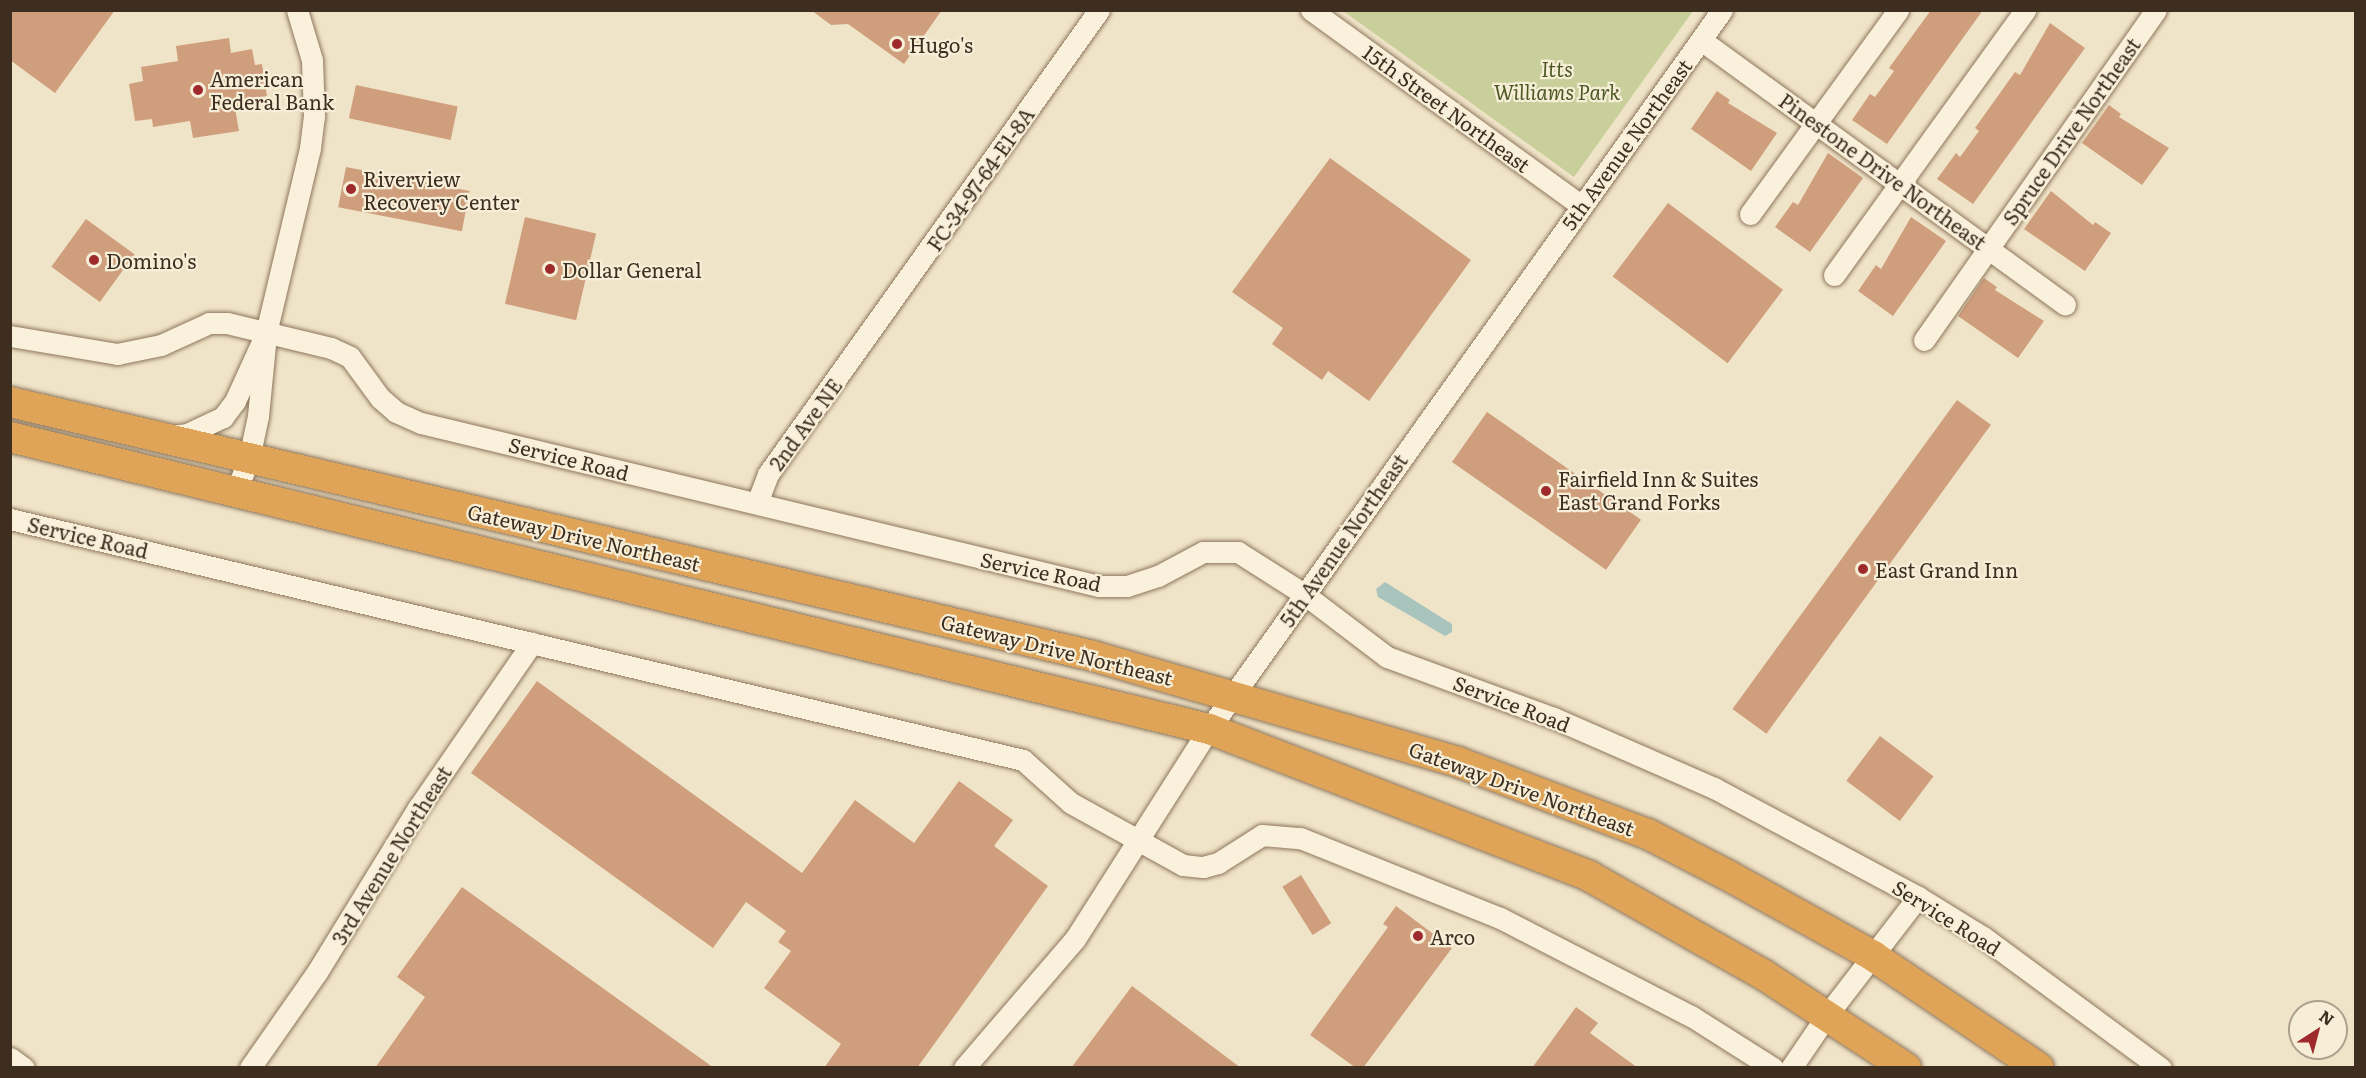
<!DOCTYPE html>
<html>
<head>
<meta charset="utf-8">
<style>
  body { margin:0 }
  #map { position:relative; width:2366px; height:1078px; overflow:hidden; background:#f0e4c8; font-family:Literata,serif }
  div>[style] { position:absolute }
  [style*='--x'] { left:calc(var(--x)*1px); top:calc(var(--y)*1px); width:calc(var(--w)*1px); rotate:calc(var(--a)*1deg) }
  .green>* { inset:0; background:#c9cf9b }
  .water>* { inset:0; background:#a9c4bc }
  .building>* { inset:0; background:#cf9f7d; transform-origin:0 0 }
  .roads { filter:drop-shadow(0 0 2px #8d765c) drop-shadow(0 0 2px #8d765c) }
  .minor>* { height:21px; margin:-10.5px; padding:0 10.5px; transform-origin:10.5px; border-radius:10.5px; background:#faf1dc }
  .highway>* { height:30px; margin:-15px; padding:0 15px; transform-origin:15px; border-radius:15px; background:#e0a458 }
  .dots>* { width:16px; height:16px; translate:-50% -50%; box-sizing:border-box; border:3px solid #f7eed8; border-radius:50% }
  span { translate:-50% -50%; white-space:nowrap; text-align:center; line-height:1.15; -webkit-text-stroke:4.5px #f7eed8; paint-order:stroke }
  .poi-label { font-size:20px; color:#3d2e20 }
  .left { translate:0 -50%; text-align:left }
  .park-label { font-size:20px; color:#4d5a26; font-style:italic }
  .street-label { font-size:20px; color:#3d2e20 }
  .frame { position:absolute; inset:0; border:12px solid #3d2e20; pointer-events:none }
  .north { position:absolute; left:2288px; top:1000px; width:60px; height:60px; box-sizing:border-box; background:#f7eed8; border:2px solid #ada18e; border-radius:50%; rotate:36deg; font-size:16px; font-weight:700; line-height:24px; text-align:center; color:#3d2e20 }
  .north::after { content:''; display:block; margin:auto; width:21px; height:27px; background:#9e2a2b; clip-path:polygon(50% 0,100% 100%,50% 72%,0 100%) }
</style>
</head>
<body>
<div id="map">
  <div class="green">
    <div style="clip-path:polygon(1343px 11px,1693px 11px,1574px 177px)"></div>
  </div>
  <div class="water">
    <div style="clip-path:polygon(1385px 582px,1452px 624px,1452px 632px,1445px 636px,1378px 597px,1376px 589px)"></div>
  </div>
  <div class="building">
    <div style="clip-path:polygon(10px 10px,115px 10px,55px 93px,10px 60px)"></div>
    <div style="clip-path:polygon(811px 10px,942px 10px,904px 64px,848px 24px,831px 25px)"></div>
    <div style="clip-path:polygon(1931px 10px,1983px 10px,1887px 144px,1852px 120px,1870px 94px,1875px 97px,1894px 71px,1889px 68px)"></div>
    <div style="clip-path:polygon(2050px 23px,2085px 48px,1973px 204px,1937px 179px,1956px 153px,1960px 157px,1979px 131px,1975px 128px,2015px 72px,2020px 75px)"></div>
    <div style="clip-path:polygon(229px 38px,231px 53px,252px 49px,255px 65px,262px 64px,267px 96px,255px 98px,256px 105px,235px 108px,239px 131px,193px 138px,190px 121px,153px 127px,152px 119px,135px 121px,129px 84px,143px 81px,141px 67px,178px 61px,176px 46px)"></div>
    <div style="left:356px;top:85px;width:104px;height:34px;rotate:12deg"></div>
    <div style="clip-path:polygon(1717px 91px,1730px 100px,1728px 103px,1777px 133px,1751px 171px,1691px 129px)"></div>
    <div style="clip-path:polygon(2109px 105px,2121px 114px,2119px 117px,2169px 148px,2142px 185px,2082px 143px)"></div>
    <div style="clip-path:polygon(1828px 153px,1863px 178px,1810px 252px,1775px 227px,1793px 202px,1798px 205px)"></div>
    <div style="clip-path:polygon(1330px 158px,1471px 260px,1369px 401px,1328px 371px,1322px 380px,1272px 344px,1283px 328px,1232px 292px)"></div>
    <div style="left:346px;top:167px;width:126px;height:41px;rotate:11deg"></div>
    <div style="clip-path:polygon(2051px 191px,2093px 225px,2095px 222px,2111px 233px,2085px 271px,2024px 229px)"></div>
    <div style="left:1668px;top:203px;width:144px;height:92px;rotate:37deg"></div>
    <div style="left:525px;top:217px;width:73px;height:89px;rotate:13deg"></div>
    <div style="clip-path:polygon(1911px 217px,1946px 241px,1893px 316px,1858px 291px,1876px 265px,1881px 269px)"></div>
    <div style="left:86px;top:219px;width:60px;height:59px;rotate:36deg"></div>
    <div style="clip-path:polygon(1984px 278px,1997px 287px,1995px 290px,2044px 321px,2018px 358px,1958px 316px)"></div>
    <div style="left:1957px;top:400px;width:42px;height:382px;rotate:36deg"></div>
    <div style="left:1487px;top:412px;width:188px;height:61px;rotate:35deg"></div>
    <div style="clip-path:polygon(537px 681px,802px 873px,855px 800px,914px 843px,959px 781px,1013px 820px,994px 846px,1048px 886px,917px 1068px,824px 1068px,841px 1044px,764px 988px,791px 951px,778px 942px,786px 931px,746px 902px,713px 948px,471px 773px)"></div>
    <div style="left:1880px;top:736px;width:67px;height:56px;rotate:37deg"></div>
    <div style="left:1301px;top:875px;width:57px;height:22px;rotate:58deg"></div>
    <div style="clip-path:polygon(462px 887px,714px 1068px,375px 1068px,425px 997px,397px 977px)"></div>
    <div style="clip-path:polygon(1396px 906px,1452px 948px,1363px 1068px,1356px 1068px,1310px 1035px,1388px 927px,1383px 924px)"></div>
    <div style="clip-path:polygon(1132px 986px,1241px 1068px,1071px 1068px)"></div>
    <div style="clip-path:polygon(1576px 1007px,1598px 1023px,1590px 1033px,1638px 1068px,1532px 1068px)"></div>
  </div>
  <div class="roads">
    <div class="minor">
      <div style="--x:1311;--y:10;--w:334;--a:35.9"></div>
      <div style="--x:1701;--y:40;--w:450;--a:36"></div>
      <div style="--x:1750;--y:214;--w:252;--a:-54"></div>
      <div style="--x:1834;--y:275;--w:327;--a:-54.2"></div>
      <div style="--x:10;--y:336;--w:109;--a:9.5"></div>
      <div style="--x:117;--y:354;--w:45;--a:-11.6"></div>
      <div style="--x:161;--y:345;--w:53;--a:-24.6"></div>
      <div style="--x:209;--y:323;--w:18;--a:0"></div>
      <div style="--x:227;--y:323;--w:107;--a:13.5"></div>
      <div style="--x:331;--y:348;--w:21;--a:25"></div>
      <div style="--x:350;--y:357;--w:51;--a:53.8"></div>
      <div style="--x:380;--y:398;--w:21;--a:41"></div>
      <div style="--x:396;--y:412;--w:27;--a:24"></div>
      <div style="--x:421;--y:423;--w:697;--a:13.52"></div>
      <div style="--x:1099;--y:586;--w:28;--a:0"></div>
      <div style="--x:1127;--y:586;--w:33;--a:-18"></div>
      <div style="--x:1158;--y:576;--w:51;--a:-28.1"></div>
      <div style="--x:1203;--y:552;--w:35;--a:0"></div>
      <div style="--x:1238;--y:552;--w:78;--a:32.5"></div>
      <div style="--x:1304;--y:594;--w:104;--a:37.2"></div>
      <div style="--x:1387;--y:657;--w:178;--a:20.1"></div>
      <div style="--x:1554;--y:718;--w:175;--a:23.6"></div>
      <div style="--x:1714;--y:788;--w:231;--a:28.1"></div>
      <div style="--x:1918;--y:897;--w:76;--a:31.6"></div>
      <div style="--x:1983;--y:937;--w:221;--a:36.4"></div>
      <div style="--x:1924;--y:340;--w:403;--a:-54.9"></div>
      <div style="--x:169;--y:436;--w:18;--a:-6"></div>
      <div style="--x:187;--y:434;--w:40;--a:-25"></div>
      <div style="--x:223;--y:417;--w:20;--a:-53"></div>
      <div style="--x:235;--y:401;--w:75;--a:-65.5"></div>
      <div style="--x:266;--y:333;--w:190;--a:-76.6"></div>
      <div style="--x:310;--y:148;--w:31;--a:-83"></div>
      <div style="--x:314;--y:117;--w:57;--a:-92"></div>
      <div style="--x:312;--y:60;--w:52;--a:-106.7"></div>
      <div style="--x:236;--y:491;--w:35;--a:-68"></div>
      <div style="--x:249;--y:458;--w:43;--a:-77.9"></div>
      <div style="--x:258;--y:416;--w:71;--a:-84.4"></div>
      <div style="--x:762;--y:505;--w:10;--a:-101"></div>
      <div style="--x:760;--y:495;--w:22;--a:-69"></div>
      <div style="--x:768;--y:474;--w:570;--a:-54.5"></div>
      <div style="--x:10;--y:519;--w:1041;--a:13.38"></div>
      <div style="--x:1023;--y:760;--w:64;--a:41.9"></div>
      <div style="--x:1071;--y:803;--w:128;--a:29"></div>
      <div style="--x:1183;--y:865;--w:20;--a:6"></div>
      <div style="--x:1203;--y:867;--w:16;--a:-15"></div>
      <div style="--x:1218;--y:863;--w:52;--a:-32.5"></div>
      <div style="--x:1262;--y:835;--w:38;--a:5"></div>
      <div style="--x:1300;--y:838;--w:215;--a:21.8"></div>
      <div style="--x:1500;--y:918;--w:215;--a:27.2"></div>
      <div style="--x:1691;--y:1016;--w:97;--a:32.4"></div>
      <div style="--x:10;--y:1058;--w:17;--a:36"></div>
      <div style="--x:250;--y:1068;--w:117;--a:-55.1"></div>
      <div style="--x:317;--y:972;--w:193;--a:-58.4"></div>
      <div style="--x:418;--y:808;--w:201;--a:-55.4"></div>
      <div style="--x:964;--y:1068;--w:170;--a:-49.3"></div>
      <div style="--x:1075;--y:939;--w:249;--a:-57.5"></div>
      <div style="--x:1209;--y:729;--w:883;--a:-54.49"></div>
      <div style="--x:1791;--y:1068;--w:64;--a:-55.8"></div>
      <div style="--x:1827;--y:1015;--w:149;--a:-52.4"></div>
    </div>
    <div class="highway">
      <div style="--x:10;--y:402;--w:1112;--a:13.2"></div>
      <div style="--x:1093;--y:656;--w:380;--a:16.2"></div>
      <div style="--x:1458;--y:762;--w:203;--a:20.8"></div>
      <div style="--x:1648;--y:834;--w:89;--a:27.4"></div>
      <div style="--x:1727;--y:875;--w:167;--a:29"></div>
      <div style="--x:1873;--y:956;--w:200;--a:34"></div>
      <div style="--x:10;--y:437;--w:1234;--a:13.69"></div>
      <div style="--x:1209;--y:729;--w:407;--a:21.1"></div>
      <div style="--x:1589;--y:876;--w:201;--a:29.5"></div>
      <div style="--x:1764;--y:975;--w:170;--a:33.2"></div>
    </div>
  </div>
  <div class="dots">
    <div style="left:897px;top:44px;background:#9e2a2b"></div>
    <div style="left:198px;top:90px;background:#9e2a2b"></div>
    <div style="left:351px;top:189px;background:#9e2a2b"></div>
    <div style="left:94px;top:260px;background:#9e2a2b"></div>
    <div style="left:550px;top:269px;background:#9e2a2b"></div>
    <div style="left:1546px;top:491px;background:#9e2a2b"></div>
    <div style="left:1863px;top:569px;background:#9e2a2b"></div>
    <div style="left:1418px;top:936px;background:#9e2a2b"></div>
  </div>
  <div class="poi-label">
    <span class="left" style="left:909px;top:44px">Hugo's</span>
    <span class="left" style="left:210px;top:90px">American<br>Federal Bank</span>
    <span class="left" style="left:363px;top:190px">Riverview<br>Recovery Center</span>
    <span class="left" style="left:106px;top:260px">Domino's</span>
    <span class="left" style="left:562px;top:269px">Dollar General</span>
    <span class="left" style="left:1558px;top:490px">Fairfield Inn &amp; Suites<br>East Grand Forks</span>
    <span class="left" style="left:1875px;top:569px">East Grand Inn</span>
    <span class="left" style="left:1430px;top:936px">Arco</span>
  </div>
  <div class="park-label">
    <span style="left:1557px;top:80px">Itts<br>Williams Park</span>
  </div>
  <div class="street-label">
    <span style="left:1447px;top:108px;rotate:36deg">15th Street Northeast</span>
    <span style="left:2071px;top:131px;rotate:-55deg">Spruce Drive Northeast</span>
    <span style="left:1626px;top:144px;rotate:-54deg">5th Avenue Northeast</span>
    <span style="left:1883px;top:171px;rotate:36deg">Pinestone Drive Northeast</span>
    <span style="left:980px;top:179px;rotate:-55deg">FC-34-97-64-E1-8A</span>
    <span style="left:805px;top:424px;rotate:-54deg">2nd Ave NE</span>
    <span style="left:569px;top:458px;rotate:14deg">Service Road</span>
    <span style="left:88px;top:537px;rotate:13deg">Service Road</span>
    <span style="left:584px;top:537px;rotate:13deg">Gateway Drive Northeast</span>
    <span style="left:1343px;top:540px;rotate:-55deg">5th Avenue Northeast</span>
    <span style="left:1041px;top:571px;rotate:12deg">Service Road</span>
    <span style="left:1057px;top:649px;rotate:14deg">Gateway Drive Northeast</span>
    <span style="left:1512px;top:703px;rotate:21deg">Service Road</span>
    <span style="left:1522px;top:788px;rotate:20deg">Gateway Drive Northeast</span>
    <span style="left:391px;top:855px;rotate:-58deg">3rd Avenue Northeast</span>
    <span style="left:1947px;top:917px;rotate:32deg">Service Road</span>
  </div>
  <div class="frame"></div>
  <div class="north">N</div>
</div>
</body>
</html>
